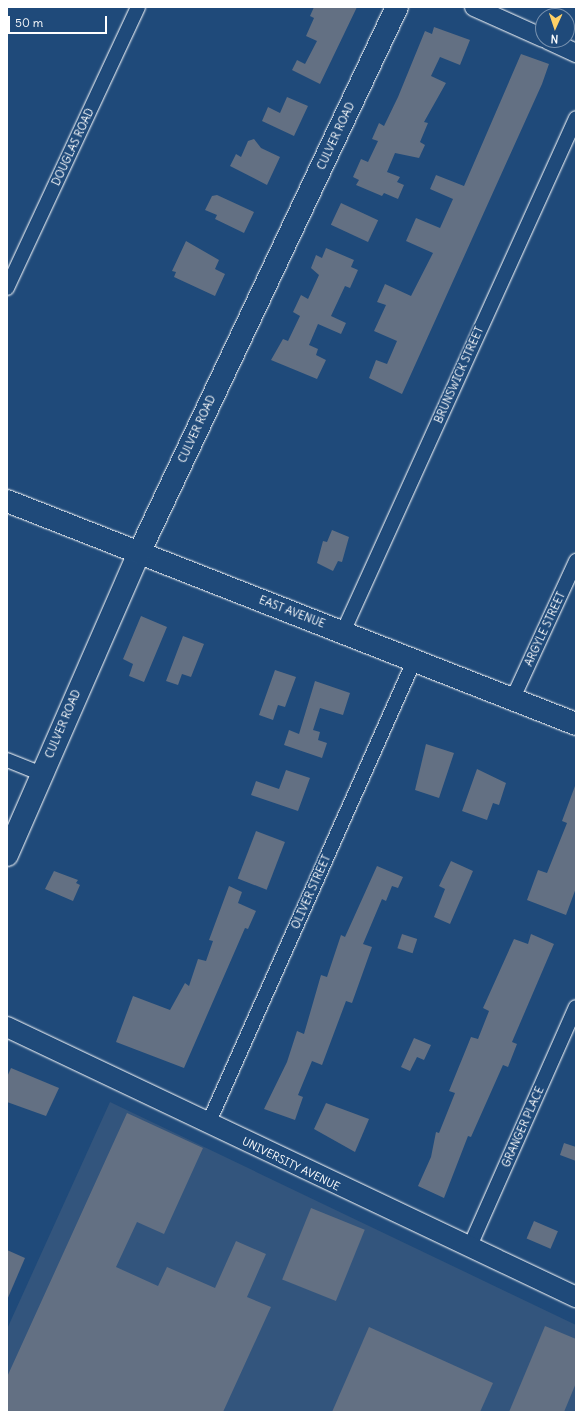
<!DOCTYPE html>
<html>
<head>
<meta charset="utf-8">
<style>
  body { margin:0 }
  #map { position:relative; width:583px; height:1419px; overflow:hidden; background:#1f4a7a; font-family:Delius,sans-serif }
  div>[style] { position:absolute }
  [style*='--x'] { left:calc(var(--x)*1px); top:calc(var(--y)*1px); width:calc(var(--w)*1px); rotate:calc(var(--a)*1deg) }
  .built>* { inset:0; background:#33557d }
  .building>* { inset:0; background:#637083; transform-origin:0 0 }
  .roads { filter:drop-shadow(0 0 1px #fff) drop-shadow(0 0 1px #fff) }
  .minor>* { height:14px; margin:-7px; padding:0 7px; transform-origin:7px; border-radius:7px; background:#1f4a7a }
  .tertiary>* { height:18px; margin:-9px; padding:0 9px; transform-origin:9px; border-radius:9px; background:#1f4a7a }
  .secondary>* { height:20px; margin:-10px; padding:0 10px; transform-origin:10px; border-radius:10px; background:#1f4a7a }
  .primary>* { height:22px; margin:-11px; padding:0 11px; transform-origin:11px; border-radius:11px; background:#1f4a7a }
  span { translate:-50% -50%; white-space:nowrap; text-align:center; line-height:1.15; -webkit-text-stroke:3px #1f4a7a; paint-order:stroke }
  .street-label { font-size:11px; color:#fff }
  .frame { position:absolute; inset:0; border:8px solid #fff; pointer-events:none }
  .north { position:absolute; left:535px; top:8px; width:40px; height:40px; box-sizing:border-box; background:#1f4a7a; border:1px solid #7992af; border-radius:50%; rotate:183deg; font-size:11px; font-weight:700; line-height:16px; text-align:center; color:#fff }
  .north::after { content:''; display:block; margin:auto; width:14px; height:18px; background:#ffd166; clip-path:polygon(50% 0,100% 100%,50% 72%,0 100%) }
  .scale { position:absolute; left:8px; top:16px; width:99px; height:18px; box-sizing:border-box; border:2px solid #fff; border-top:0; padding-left:5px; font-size:12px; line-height:14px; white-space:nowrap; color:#fff; -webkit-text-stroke:3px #1f4a7a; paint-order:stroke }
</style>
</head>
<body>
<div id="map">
  <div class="built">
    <div style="clip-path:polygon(110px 1102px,576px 1325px,576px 1412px,7px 1412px,7px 1329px)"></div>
  </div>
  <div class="building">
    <div style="clip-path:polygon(314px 7px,357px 7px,320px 84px,292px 70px,297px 60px,305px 64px,317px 41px,306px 36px,314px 18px,310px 16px)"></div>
    <div style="clip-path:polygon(434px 27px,470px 40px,460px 65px,440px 57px,431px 76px,446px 83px,424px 122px,428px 123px,420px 142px,425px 145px,419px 158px,395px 153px,387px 172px,400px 177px,397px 182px,404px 185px,398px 199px,384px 193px,382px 196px,356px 185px,359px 180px,353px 177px,361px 159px,368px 162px,378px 141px,372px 139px,379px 123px,384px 126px,398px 97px,425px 31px,432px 34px)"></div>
    <div style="clip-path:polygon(521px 54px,549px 64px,542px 84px,402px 394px,369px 378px,376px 360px,387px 364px,397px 341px,374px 331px,386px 305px,377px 302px,385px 284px,411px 296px,433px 253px,406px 241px,416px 218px,440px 228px,453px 199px,430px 189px,436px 175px,464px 186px)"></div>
    <div style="clip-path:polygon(287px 97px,308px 106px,294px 136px,262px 121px,268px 107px,280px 113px)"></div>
    <div style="clip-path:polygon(254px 139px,261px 148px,280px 157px,267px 185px,230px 166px,236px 154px,241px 157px,248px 141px)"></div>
    <div style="clip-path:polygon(217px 195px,254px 212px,244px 233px,215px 219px,217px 215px,205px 210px,212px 196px)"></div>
    <div style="left:341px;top:203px;width:41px;height:24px;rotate:25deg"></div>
    <div style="clip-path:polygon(186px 241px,219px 260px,215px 269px,225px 274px,215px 296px,174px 277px,176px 272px,172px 271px)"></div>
    <div style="clip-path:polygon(326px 248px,354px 260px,351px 267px,358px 270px,350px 288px,345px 286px,331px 316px,346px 323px,341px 334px,318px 324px,309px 345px,318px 349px,316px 355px,326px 360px,317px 379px,271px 360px,283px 339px,288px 341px,300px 316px,293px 312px,301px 295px,308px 299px,319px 275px,311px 268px,316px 255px,322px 258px)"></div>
    <div style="clip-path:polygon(332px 530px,349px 537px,342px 562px,338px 561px,333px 571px,317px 563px,323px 541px,327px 542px)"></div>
    <div style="clip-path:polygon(141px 616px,167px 627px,144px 682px,129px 676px,133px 664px,123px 659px)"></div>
    <div style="clip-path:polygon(183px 636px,204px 644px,191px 677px,182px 674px,178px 685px,166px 681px)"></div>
    <div style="clip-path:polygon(275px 670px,296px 677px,285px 707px,278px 705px,273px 720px,259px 715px)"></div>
    <div style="clip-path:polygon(315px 681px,350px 693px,343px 715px,320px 708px,313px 730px,320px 732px,318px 740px,327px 743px,322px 758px,284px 745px,289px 730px,299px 734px)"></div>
    <div style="clip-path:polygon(426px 744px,454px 753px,439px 798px,415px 790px)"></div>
    <div style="clip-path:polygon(477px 769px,506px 783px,499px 805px,493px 803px,487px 820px,462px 811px)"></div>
    <div style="clip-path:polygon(286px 770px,310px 778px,298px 811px,251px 795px,256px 781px,279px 789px)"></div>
    <div style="clip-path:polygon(575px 786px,576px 888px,566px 915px,527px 900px,538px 870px,547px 873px,567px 823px,562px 821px)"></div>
    <div style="left:256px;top:831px;width:31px;height:51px;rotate:21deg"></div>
    <div style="clip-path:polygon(451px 861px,473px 871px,450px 924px,434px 917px,445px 889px,439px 886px)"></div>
    <div style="clip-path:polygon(377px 866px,403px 877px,398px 888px,392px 886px,386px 901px,382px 899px,363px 944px,372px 947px,352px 1003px,346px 1001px,322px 1065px,312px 1061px,298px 1095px,303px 1097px,295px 1120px,264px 1109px,287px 1062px,297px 1031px,304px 1034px,321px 975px,327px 977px,341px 935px,345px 937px)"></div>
    <div style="clip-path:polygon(54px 871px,78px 880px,76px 883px,80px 885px,73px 901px,45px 889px)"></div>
    <div style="clip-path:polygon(229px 886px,242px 892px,238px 903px,256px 911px,248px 929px,245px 928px,184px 1068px,116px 1042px,133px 996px,170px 1010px,185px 983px,189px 986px,198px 959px,206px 961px,213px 941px,209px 940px)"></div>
    <div style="left:402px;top:934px;width:16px;height:15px;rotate:18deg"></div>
    <div style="clip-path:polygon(531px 934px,554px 944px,512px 1042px,517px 1044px,508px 1067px,503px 1065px,471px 1137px,468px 1136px,444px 1198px,418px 1186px,431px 1157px,436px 1132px,439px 1133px,455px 1093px,449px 1091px,471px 1037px,478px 1039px,489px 1011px,483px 1008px,514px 939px,528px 944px)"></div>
    <div style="clip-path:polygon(414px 1038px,431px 1045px,424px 1060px,417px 1057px,410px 1071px,401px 1067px)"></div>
    <div style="clip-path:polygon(11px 1068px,59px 1088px,46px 1116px,7px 1102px,7px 1077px)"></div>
    <div style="clip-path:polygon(326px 1103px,369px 1119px,355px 1152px,314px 1129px)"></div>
    <div style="clip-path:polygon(127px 1113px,203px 1148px,164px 1234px,137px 1222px,116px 1267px,158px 1286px,167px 1267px,215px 1288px,236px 1241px,266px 1254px,247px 1297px,271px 1307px,223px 1412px,7px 1412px,7px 1377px)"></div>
    <div style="clip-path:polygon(564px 1143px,576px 1147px,576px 1161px,560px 1155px)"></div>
    <div style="left:311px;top:1208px;width:58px;height:77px;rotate:22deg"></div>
    <div style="left:534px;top:1221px;width:26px;height:19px;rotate:23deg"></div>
    <div style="clip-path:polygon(7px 1250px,25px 1258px,7px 1300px)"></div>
    <div style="clip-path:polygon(545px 1326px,576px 1339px,576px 1383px,564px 1412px,509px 1412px)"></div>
    <div style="clip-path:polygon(369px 1327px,493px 1383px,480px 1412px,332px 1412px)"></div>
  </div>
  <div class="roads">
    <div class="minor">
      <div style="--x:7;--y:288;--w:310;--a:-65"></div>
      <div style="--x:343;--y:632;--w:564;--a:-65.61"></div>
      <div style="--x:513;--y:698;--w:151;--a:-65.3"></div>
      <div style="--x:7;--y:760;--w:38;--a:22"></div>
      <div style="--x:208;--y:1124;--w:507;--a:-66.01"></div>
      <div style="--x:470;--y:1246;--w:261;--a:-66.1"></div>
    </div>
    <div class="tertiary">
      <div style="--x:474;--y:7;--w:76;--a:24.2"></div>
      <div style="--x:548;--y:40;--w:31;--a:25"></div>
    </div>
    <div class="secondary">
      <div style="--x:7;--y:1027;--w:630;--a:25.39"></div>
    </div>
    <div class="primary">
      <div style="--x:7;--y:501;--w:611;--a:21.4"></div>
      <div style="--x:7;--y:855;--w:330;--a:-66.4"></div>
      <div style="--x:139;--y:553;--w:604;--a:-64.71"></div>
    </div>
  </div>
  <div class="street-label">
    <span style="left:336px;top:136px;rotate:-65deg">CULVER ROAD</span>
    <span style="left:73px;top:147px;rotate:-65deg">DOUGLAS ROAD</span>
    <span style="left:459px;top:375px;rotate:-66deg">BRUNSWICK STREET</span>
    <span style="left:197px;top:429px;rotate:-65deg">CULVER ROAD</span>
    <span style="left:292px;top:612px;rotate:21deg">EAST AVENUE</span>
    <span style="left:545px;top:629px;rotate:-65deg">ARGYLE STREET</span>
    <span style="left:63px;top:724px;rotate:-67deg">CULVER ROAD</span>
    <span style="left:311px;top:892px;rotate:-66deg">OLIVER STREET</span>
    <span style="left:523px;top:1127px;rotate:-66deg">GRANGER PLACE</span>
    <span style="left:291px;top:1164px;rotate:26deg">UNIVERSITY AVENUE</span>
  </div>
  <div class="frame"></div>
  <div class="north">N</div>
  <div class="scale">50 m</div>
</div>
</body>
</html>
